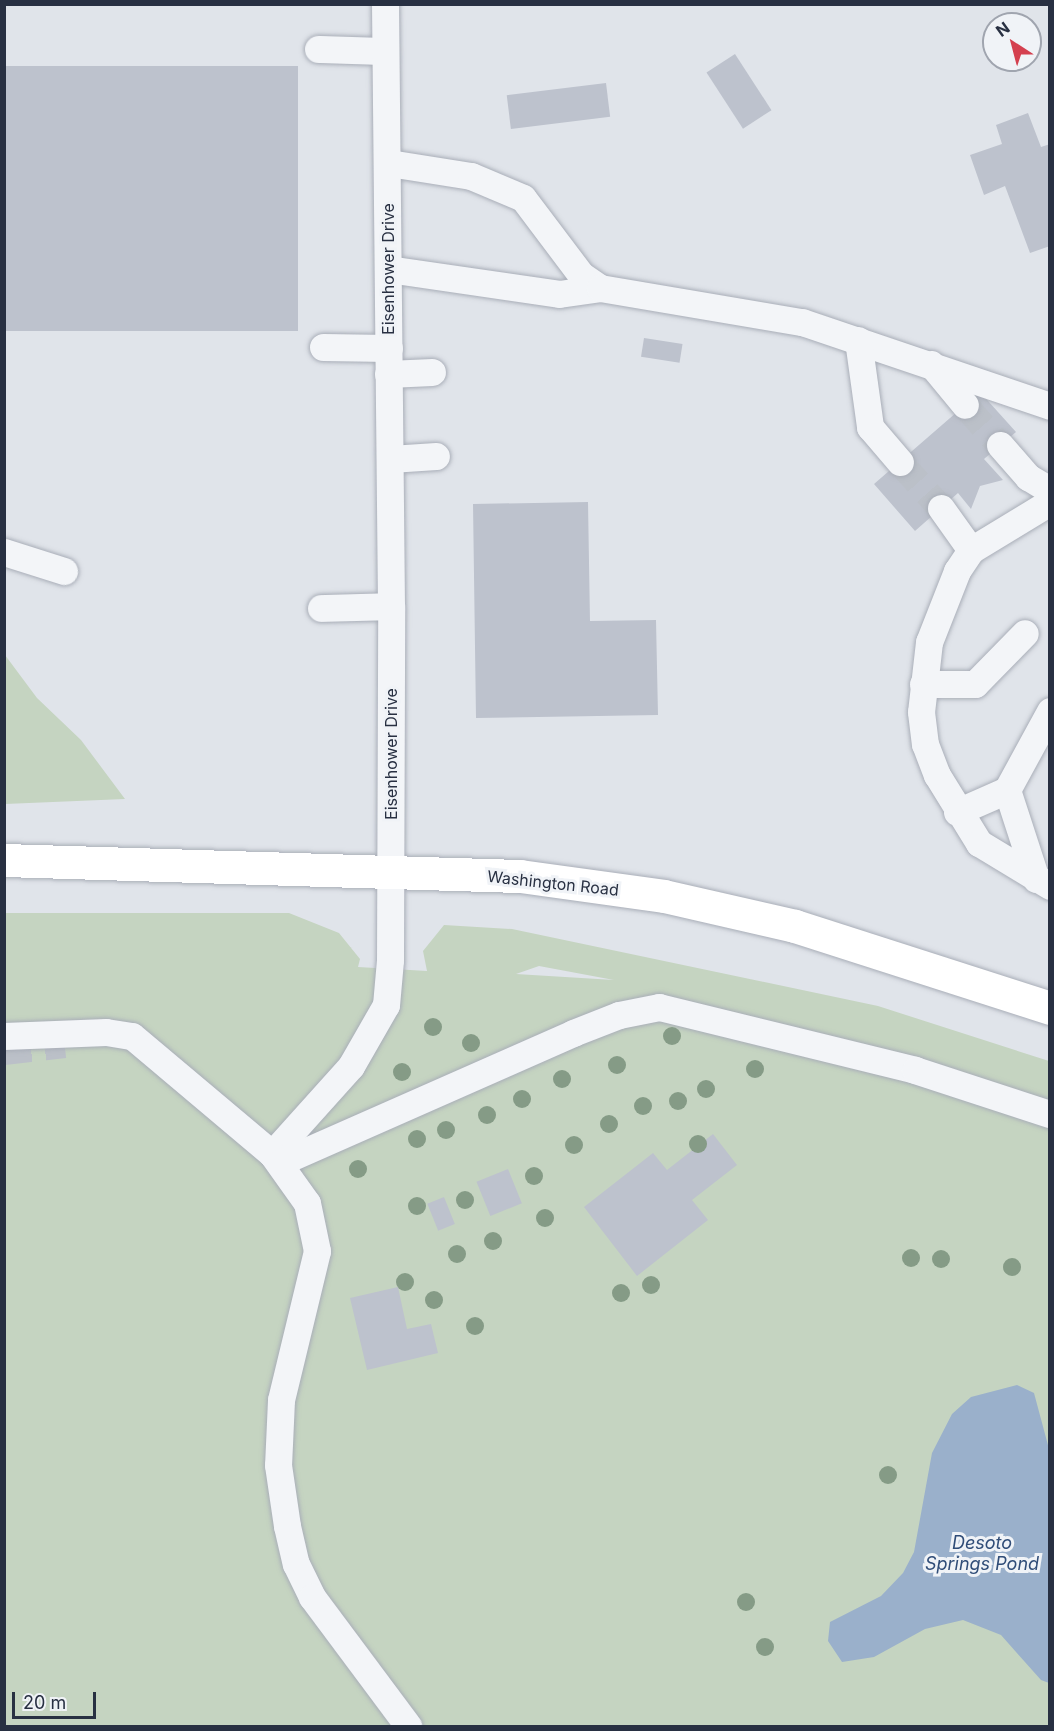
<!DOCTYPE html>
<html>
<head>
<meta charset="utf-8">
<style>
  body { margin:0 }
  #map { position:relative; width:1054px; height:1731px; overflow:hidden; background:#e0e4ea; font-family:Inter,sans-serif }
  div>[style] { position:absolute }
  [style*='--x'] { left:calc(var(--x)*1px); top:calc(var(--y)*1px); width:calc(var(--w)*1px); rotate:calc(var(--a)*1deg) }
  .green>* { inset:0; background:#c5d4c1 }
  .water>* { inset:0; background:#9ab0cb }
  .building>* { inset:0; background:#bdc2cd; transform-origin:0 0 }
  .minor-tunnel>* { height:27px; margin-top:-13.5px; transform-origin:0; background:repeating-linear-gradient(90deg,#bbc0c8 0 27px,transparent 0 41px) }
  .roads { filter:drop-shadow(0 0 2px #a9aeb8) drop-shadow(0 0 2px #a9aeb8) }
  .minor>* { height:27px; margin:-13.5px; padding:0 13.5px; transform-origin:13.5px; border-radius:13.5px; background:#f3f5f8 }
  .major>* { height:33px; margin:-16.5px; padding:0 16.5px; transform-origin:16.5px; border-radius:16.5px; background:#fff }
  .trees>* { width:18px; height:18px; margin:-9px; border-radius:50%; background:#859b86 }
  span { translate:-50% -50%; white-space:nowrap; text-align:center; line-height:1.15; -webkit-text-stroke:6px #f0f3f7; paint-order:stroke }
  .street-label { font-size:16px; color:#283042 }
  .water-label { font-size:18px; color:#304d78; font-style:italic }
  .frame { position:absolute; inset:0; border:6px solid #283042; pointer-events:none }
  .north { position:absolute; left:982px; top:12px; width:60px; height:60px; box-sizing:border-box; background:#f0f3f7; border:2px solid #a0a5af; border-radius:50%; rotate:324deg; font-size:16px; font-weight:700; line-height:24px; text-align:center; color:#283042 }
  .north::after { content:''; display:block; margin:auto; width:21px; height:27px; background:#d4404f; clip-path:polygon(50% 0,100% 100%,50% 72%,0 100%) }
  .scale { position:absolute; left:12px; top:1692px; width:84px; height:27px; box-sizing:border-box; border:3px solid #283042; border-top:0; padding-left:8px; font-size:18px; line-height:21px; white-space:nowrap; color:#283042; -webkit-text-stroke:4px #f0f3f7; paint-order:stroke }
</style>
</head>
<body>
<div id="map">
  <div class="green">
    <div style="clip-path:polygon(5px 655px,37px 698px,81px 740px,125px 799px,5px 804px)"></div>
    <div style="clip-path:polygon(evenodd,5px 913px,289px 913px,339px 933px,360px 959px,358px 967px,427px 971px,423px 951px,444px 925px,512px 929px,878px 1006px,1049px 1061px,1049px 1726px,5px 1726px,5px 913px,539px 966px,614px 980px,516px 974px,539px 966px)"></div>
  </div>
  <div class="water">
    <div style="clip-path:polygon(1017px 1385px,1034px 1393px,1049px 1449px,1049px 1683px,1041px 1680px,1001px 1635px,963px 1620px,925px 1629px,874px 1657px,842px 1662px,828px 1641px,830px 1622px,881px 1596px,903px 1573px,914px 1552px,932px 1453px,952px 1414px,971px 1397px)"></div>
  </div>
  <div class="building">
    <div style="left:735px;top:54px;width:67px;height:34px;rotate:57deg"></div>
    <div style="left:4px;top:66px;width:294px;height:265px"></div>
    <div style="left:606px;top:83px;width:34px;height:100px;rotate:83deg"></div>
    <div style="clip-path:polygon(1028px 113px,1041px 147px,1050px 144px,1050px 246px,1030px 253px,1005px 186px,984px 195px,970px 155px,1002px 144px,996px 125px)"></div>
    <div style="left:644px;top:338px;width:39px;height:19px;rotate:9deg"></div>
    <div style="clip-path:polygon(980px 392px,1016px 432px,984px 459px,1003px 480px,980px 486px,971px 509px,958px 493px,915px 531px,874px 484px)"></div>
    <div style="clip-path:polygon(588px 502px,590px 621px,656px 620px,658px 715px,476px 718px,473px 504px)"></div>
    <div style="clip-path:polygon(713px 1134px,737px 1165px,692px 1200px,708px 1220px,637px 1276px,584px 1207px,653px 1153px,667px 1170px)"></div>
    <div style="left:508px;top:1169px;width:37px;height:34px;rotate:68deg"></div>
    <div style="left:444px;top:1197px;width:29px;height:18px;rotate:68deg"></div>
    <div style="clip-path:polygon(398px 1287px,407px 1329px,431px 1324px,438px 1353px,367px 1370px,350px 1298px)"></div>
  </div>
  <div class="minor-tunnel">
    <div style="--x:965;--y:405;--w:53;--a:48.8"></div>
    <div style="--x:900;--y:462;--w:62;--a:48.3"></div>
    <div style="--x:4;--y:1051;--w:61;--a:-6.5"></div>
  </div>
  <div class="roads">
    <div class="minor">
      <div style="--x:318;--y:49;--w:67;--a:1.7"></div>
      <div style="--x:389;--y:163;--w:83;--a:9"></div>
      <div style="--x:471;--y:176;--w:56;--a:22.9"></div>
      <div style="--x:523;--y:198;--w:96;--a:53"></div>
      <div style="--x:581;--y:275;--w:23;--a:34"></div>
      <div style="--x:388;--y:269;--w:173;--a:8.3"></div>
      <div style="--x:559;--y:294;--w:41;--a:-8.3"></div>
      <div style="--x:600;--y:288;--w:205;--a:9.6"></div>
      <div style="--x:802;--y:322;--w:262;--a:18.7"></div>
      <div style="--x:858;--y:340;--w:88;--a:82.1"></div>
      <div style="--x:870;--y:427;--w:46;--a:49.4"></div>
      <div style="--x:323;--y:347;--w:66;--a:0.9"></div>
      <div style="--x:931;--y:364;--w:53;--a:50.3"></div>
      <div style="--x:388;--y:374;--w:44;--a:-2.6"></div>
      <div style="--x:1000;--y:445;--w:43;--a:48.8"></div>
      <div style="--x:1028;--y:477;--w:26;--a:31"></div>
      <div style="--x:390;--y:459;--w:46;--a:-3.7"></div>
      <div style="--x:1050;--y:502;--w:92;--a:148.7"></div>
      <div style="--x:971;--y:550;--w:25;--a:124"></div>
      <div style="--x:957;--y:571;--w:76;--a:111.5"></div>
      <div style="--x:929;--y:642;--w:70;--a:96.5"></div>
      <div style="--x:921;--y:712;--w:32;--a:83"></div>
      <div style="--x:925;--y:744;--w:33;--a:69"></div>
      <div style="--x:937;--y:775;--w:80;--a:58.3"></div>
      <div style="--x:979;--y:843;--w:83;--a:31.2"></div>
      <div style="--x:941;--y:508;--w:52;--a:54.5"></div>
      <div style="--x:4;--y:552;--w:63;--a:17.6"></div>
      <div style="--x:321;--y:608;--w:70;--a:-1.6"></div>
      <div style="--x:923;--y:684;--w:52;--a:0"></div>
      <div style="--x:975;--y:684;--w:71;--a:-45.6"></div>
      <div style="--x:957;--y:812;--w:55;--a:-23.7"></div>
      <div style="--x:1036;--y:879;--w:94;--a:-108"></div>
      <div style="--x:1007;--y:790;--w:90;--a:-61.4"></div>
      <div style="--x:4;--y:1036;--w:102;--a:-2.2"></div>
      <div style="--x:106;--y:1032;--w:26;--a:9"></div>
      <div style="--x:132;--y:1036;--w:183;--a:40.1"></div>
      <div style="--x:272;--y:1154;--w:118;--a:-48.1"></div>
      <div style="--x:351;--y:1066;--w:70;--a:-60.2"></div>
      <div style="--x:386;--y:1005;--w:45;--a:-84.9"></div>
      <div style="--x:390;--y:960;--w:354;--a:-89.8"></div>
      <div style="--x:391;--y:606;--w:602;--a:-90.57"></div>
      <div style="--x:272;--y:1154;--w:60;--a:54.5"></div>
      <div style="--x:307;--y:1203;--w:49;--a:78.2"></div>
      <div style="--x:317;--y:1251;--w:153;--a:103.6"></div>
      <div style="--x:281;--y:1400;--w:65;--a:92.6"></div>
      <div style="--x:278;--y:1465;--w:62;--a:81.6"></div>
      <div style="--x:287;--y:1526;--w:39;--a:77"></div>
      <div style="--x:296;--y:1564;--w:37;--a:64"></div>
      <div style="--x:312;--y:1597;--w:161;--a:53.3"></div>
      <div style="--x:281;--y:1162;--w:319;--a:-23.8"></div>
      <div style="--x:573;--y:1033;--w:49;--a:-21.4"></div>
      <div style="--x:619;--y:1015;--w:41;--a:-11.3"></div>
      <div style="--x:659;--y:1007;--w:264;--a:13.8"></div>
      <div style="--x:915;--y:1070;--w:142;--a:18.1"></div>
    </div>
    <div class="major">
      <div style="--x:4;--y:860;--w:516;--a:1.78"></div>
      <div style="--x:520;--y:876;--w:145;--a:7.9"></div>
      <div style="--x:664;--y:896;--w:134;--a:12.9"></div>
      <div style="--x:795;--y:926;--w:268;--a:17.8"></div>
    </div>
  </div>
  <div class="trees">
    <div style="left:433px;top:1027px"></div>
    <div style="left:672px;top:1036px"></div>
    <div style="left:471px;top:1043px"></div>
    <div style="left:617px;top:1065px"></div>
    <div style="left:755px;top:1069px"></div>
    <div style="left:402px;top:1072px"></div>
    <div style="left:562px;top:1079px"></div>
    <div style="left:706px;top:1089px"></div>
    <div style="left:522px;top:1099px"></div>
    <div style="left:678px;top:1101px"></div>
    <div style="left:643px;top:1106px"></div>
    <div style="left:487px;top:1115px"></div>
    <div style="left:609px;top:1124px"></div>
    <div style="left:446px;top:1130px"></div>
    <div style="left:417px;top:1139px"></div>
    <div style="left:698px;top:1144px"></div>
    <div style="left:574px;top:1145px"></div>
    <div style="left:358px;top:1169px"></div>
    <div style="left:534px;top:1176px"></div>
    <div style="left:465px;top:1200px"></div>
    <div style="left:417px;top:1206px"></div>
    <div style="left:545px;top:1218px"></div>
    <div style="left:493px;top:1241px"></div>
    <div style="left:457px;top:1254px"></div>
    <div style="left:911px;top:1258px"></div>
    <div style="left:941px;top:1259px"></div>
    <div style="left:1012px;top:1267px"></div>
    <div style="left:405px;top:1282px"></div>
    <div style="left:651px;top:1285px"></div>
    <div style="left:621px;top:1293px"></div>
    <div style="left:434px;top:1300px"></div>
    <div style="left:475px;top:1326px"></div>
    <div style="left:888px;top:1475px"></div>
    <div style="left:746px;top:1602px"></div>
    <div style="left:765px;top:1647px"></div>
  </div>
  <div class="street-label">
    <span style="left:388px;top:269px;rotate:-90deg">Eisenhower Drive</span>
    <span style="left:391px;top:754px;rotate:-90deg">Eisenhower Drive</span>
    <span style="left:553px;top:883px;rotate:6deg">Washington Road</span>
  </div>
  <div class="water-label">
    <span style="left:982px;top:1554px">Desoto<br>Springs Pond</span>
  </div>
  <div class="frame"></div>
  <div class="north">N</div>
  <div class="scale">20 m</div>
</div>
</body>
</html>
